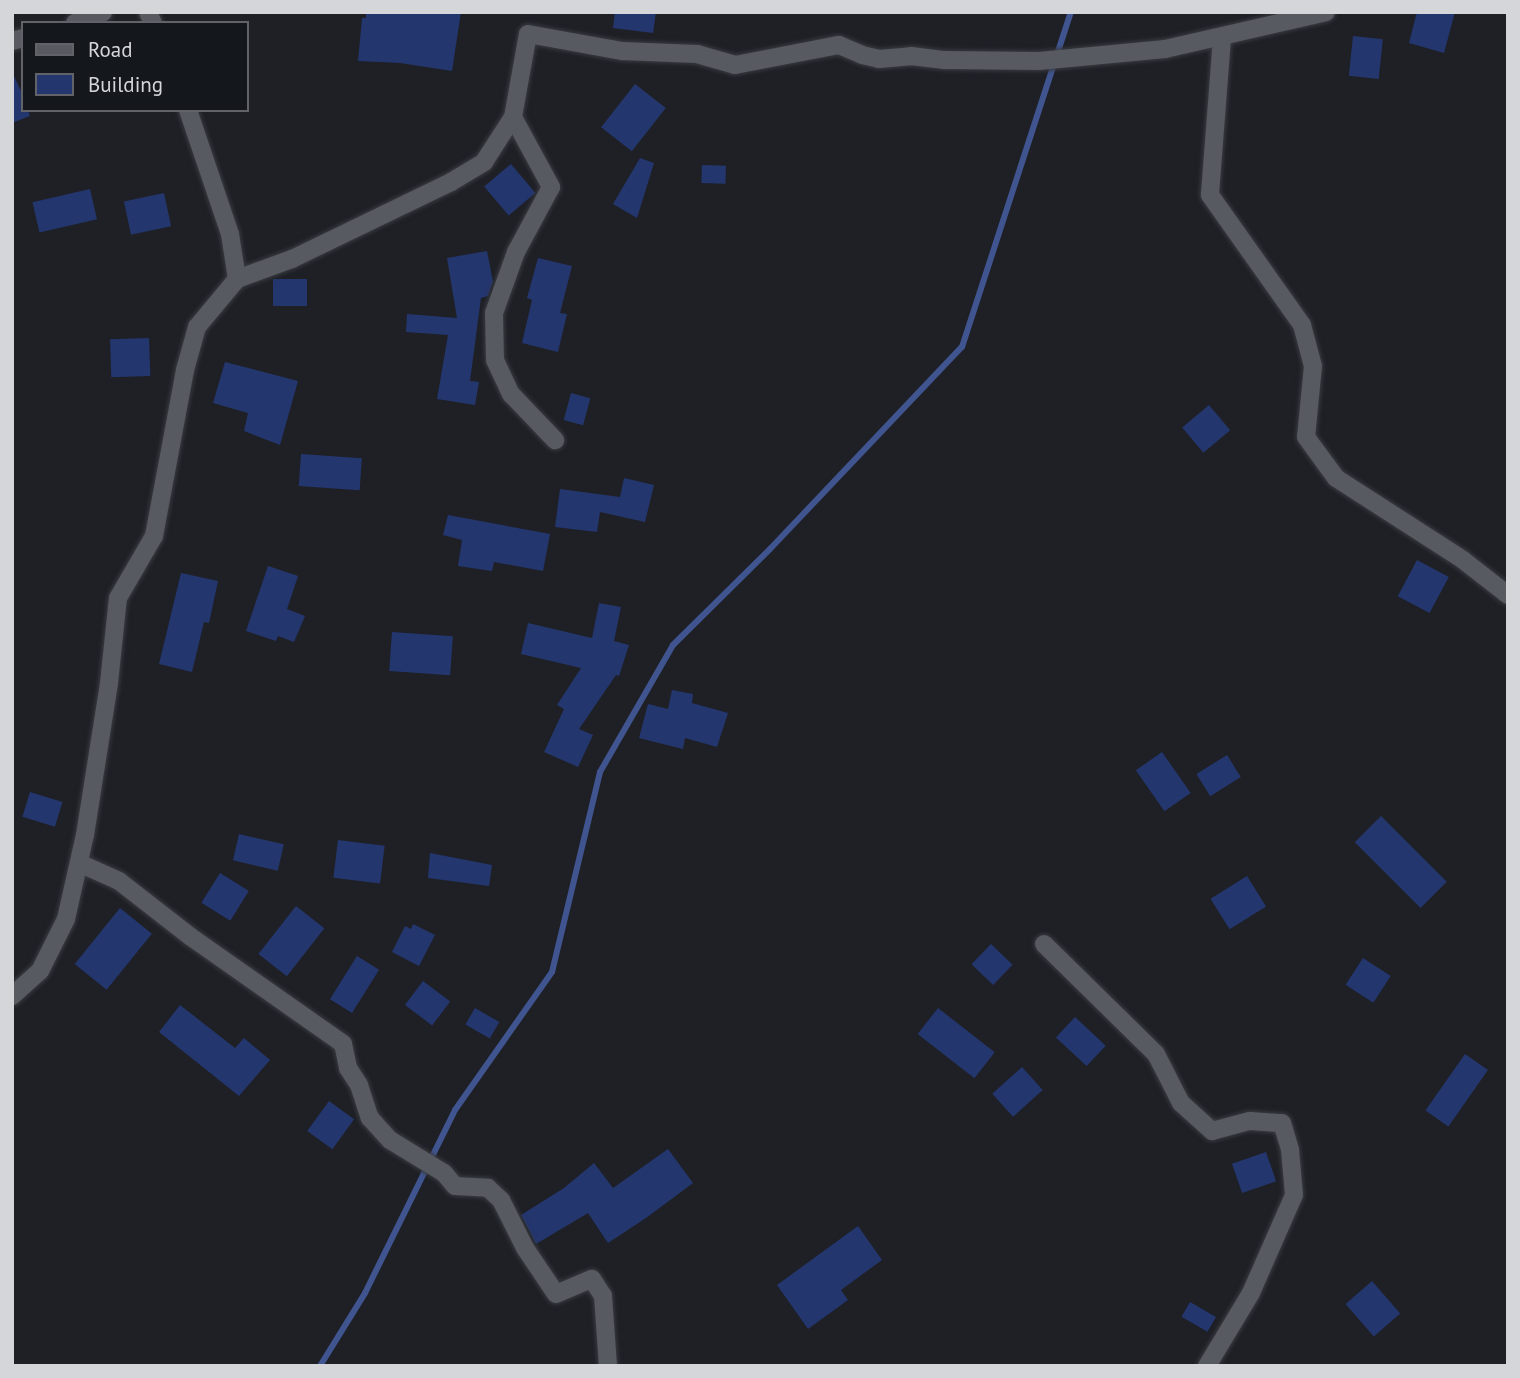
<!DOCTYPE html>
<html>
<head>
<meta charset="utf-8">
<style>
  body { margin:0 }
  #map { position:relative; width:1520px; height:1378px; overflow:hidden; background:#1e2026; font-family:"PT Sans",sans-serif }
  div>[style] { position:absolute }
  [style*='--x'] { left:calc(var(--x)*1px); top:calc(var(--y)*1px); width:calc(var(--w)*1px); rotate:calc(var(--a)*1deg) }
  .stream>* { height:6px; margin:-3px; padding:0 3px; transform-origin:3px; border-radius:3px; background:#405590 }
  .building>* { inset:0; background:#24366e; transform-origin:0 0 }
  .roads { filter:drop-shadow(0 0 2px #393b40) drop-shadow(0 0 2px #393b40) }
  .minor>* { height:18px; margin:-9px; padding:0 9px; transform-origin:9px; border-radius:9px; background:#575a61 }
  span { translate:-50% -50%; white-space:nowrap; text-align:center; line-height:1.15; -webkit-text-stroke:5px #14171c; paint-order:stroke }
  .frame { position:absolute; inset:0; border:14px solid #d5d6da; pointer-events:none }
  .legend { position:absolute; left:21px; top:21px; width:228px; height:91px; box-sizing:border-box; background:#14171c; border:2px solid #616368; margin:0; padding:9px 12px; list-style:none; font-size:21px; color:#d5d6da }
  .legend li { display:flex; align-items:center; gap:14px; height:35px }
  .legend b { width:35px; border:2px solid #616368 }
</style>
</head>
<body>
<div id="map">
  <div class="stream">
    <div style="--x:320;--y:1366;--w:86;--a:-58.3"></div>
    <div style="--x:365;--y:1293;--w:204;--a:-63.8"></div>
    <div style="--x:455;--y:1110;--w:169;--a:-54.9"></div>
    <div style="--x:552;--y:972;--w:206;--a:-76.5"></div>
    <div style="--x:600;--y:772;--w:146;--a:-60.1"></div>
    <div style="--x:673;--y:645;--w:136;--a:-44.7"></div>
    <div style="--x:770;--y:549;--w:279;--a:-46.5"></div>
    <div style="--x:962;--y:347;--w:352;--a:-72"></div>
  </div>
  <div class="building">
    <div style="clip-path:polygon(366px 12px,461px 12px,452px 71px,400px 63px,358px 61px,362px 18px,366px 18px)"></div>
    <div style="clip-path:polygon(615px 12px,656px 12px,653px 33px,613px 28px)"></div>
    <div style="clip-path:polygon(1417px 12px,1455px 12px,1444px 53px,1409px 43px)"></div>
    <div style="left:1353px;top:36px;width:30px;height:40px;rotate:6deg"></div>
    <div style="clip-path:polygon(12px 72px,23px 95px,23px 110px,28px 110px,30px 116px,12px 123px)"></div>
    <div style="left:635px;top:84px;width:39px;height:55px;rotate:38deg"></div>
    <div style="clip-path:polygon(640px 158px,654px 163px,637px 218px,613px 204px)"></div>
    <div style="left:511px;top:164px;width:38px;height:35px;rotate:50deg"></div>
    <div style="left:702px;top:165px;width:24px;height:18px;rotate:2deg"></div>
    <div style="left:90px;top:189px;width:31px;height:59px;rotate:77deg"></div>
    <div style="left:164px;top:193px;width:34px;height:41px;rotate:78deg"></div>
    <div style="clip-path:polygon(487px 251px,493px 282px,488px 296px,481px 298px,470px 381px,479px 382px,475px 405px,437px 399px,448px 335px,406px 332px,407px 314px,457px 318px,447px 258px)"></div>
    <div style="clip-path:polygon(538px 258px,572px 266px,560px 313px,567px 314px,558px 352px,522px 343px,532px 300px,527px 298px)"></div>
    <div style="left:273px;top:279px;width:34px;height:27px"></div>
    <div style="left:149px;top:338px;width:38px;height:39px;rotate:88deg"></div>
    <div style="clip-path:polygon(225px 362px,298px 381px,280px 445px,244px 431px,248px 413px,213px 403px)"></div>
    <div style="left:571px;top:393px;width:20px;height:28px;rotate:15deg"></div>
    <div style="left:1209px;top:405px;width:33px;height:35px;rotate:50deg"></div>
    <div style="left:301px;top:454px;width:61px;height:32px;rotate:4deg"></div>
    <div style="clip-path:polygon(624px 478px,654px 485px,645px 522px,600px 512px,597px 532px,555px 527px,560px 489px,620px 497px)"></div>
    <div style="clip-path:polygon(448px 515px,550px 534px,543px 571px,494px 562px,492px 571px,458px 566px,462px 540px,443px 535px)"></div>
    <div style="left:1417px;top:560px;width:36px;height:41px;rotate:28deg"></div>
    <div style="clip-path:polygon(268px 566px,298px 576px,287px 609px,305px 616px,294px 642px,278px 636px,276px 641px,246px 631px)"></div>
    <div style="clip-path:polygon(181px 573px,218px 581px,209px 623px,204px 622px,192px 672px,159px 664px)"></div>
    <div style="clip-path:polygon(599px 603px,621px 607px,614px 641px,629px 645px,619px 676px,616px 675px,579px 729px,593px 735px,578px 767px,544px 752px,564px 709px,557px 705px,581px 668px,521px 654px,528px 623px,592px 638px)"></div>
    <div style="left:392px;top:632px;width:61px;height:39px;rotate:4deg"></div>
    <div style="clip-path:polygon(672px 690px,693px 694px,692px 703px,728px 713px,717px 747px,685px 738px,683px 749px,639px 738px,648px 704px,668px 709px)"></div>
    <div style="left:1162px;top:752px;width:50px;height:32px;rotate:55deg"></div>
    <div style="left:1227px;top:755px;width:26px;height:36px;rotate:58deg"></div>
    <div style="left:30px;top:792px;width:34px;height:26px;rotate:17deg"></div>
    <div style="left:1381px;top:816px;width:93px;height:37px;rotate:45deg"></div>
    <div style="left:239px;top:834px;width:46px;height:27px;rotate:13deg"></div>
    <div style="left:338px;top:840px;width:47px;height:38px;rotate:7deg"></div>
    <div style="clip-path:polygon(430px 853px,492px 865px,489px 886px,428px 878px)"></div>
    <div style="left:220px;top:873px;width:34px;height:35px;rotate:32deg"></div>
    <div style="left:1247px;top:876px;width:36px;height:43px;rotate:58deg"></div>
    <div style="left:296px;top:906px;width:36px;height:61px;rotate:38deg"></div>
    <div style="left:120px;top:908px;width:41px;height:72px;rotate:39deg"></div>
    <div style="clip-path:polygon(413px 924px,435px 935px,419px 966px,392px 952px,405px 926px,411px 929px)"></div>
    <div style="left:991px;top:944px;width:30px;height:28px;rotate:44deg"></div>
    <div style="left:357px;top:956px;width:26px;height:51px;rotate:32deg"></div>
    <div style="left:1363px;top:958px;width:33px;height:32px;rotate:33deg"></div>
    <div style="left:423px;top:981px;width:34px;height:30px;rotate:37deg"></div>
    <div style="clip-path:polygon(180px 1005px,235px 1048px,244px 1038px,270px 1060px,239px 1096px,159px 1032px)"></div>
    <div style="left:475px;top:1008px;width:28px;height:19px;rotate:30deg"></div>
    <div style="left:938px;top:1008px;width:72px;height:33px;rotate:38deg"></div>
    <div style="left:1075px;top:1017px;width:42px;height:28px;rotate:43deg"></div>
    <div style="left:1465px;top:1054px;width:28px;height:69px;rotate:35deg"></div>
    <div style="left:1022px;top:1067px;width:31px;height:40px;rotate:48deg"></div>
    <div style="left:329px;top:1101px;width:31px;height:37px;rotate:36deg"></div>
    <div style="clip-path:polygon(668px 1149px,693px 1183px,646px 1218px,608px 1243px,588px 1213px,536px 1244px,521px 1215px,564px 1188px,594px 1163px,613px 1188px)"></div>
    <div style="left:1266px;top:1152px;width:31px;height:36px;rotate:71deg"></div>
    <div style="clip-path:polygon(858px 1226px,882px 1260px,841px 1290px,848px 1300px,808px 1329px,777px 1285px)"></div>
    <div style="left:1372px;top:1281px;width:43px;height:35px;rotate:49deg"></div>
    <div style="left:1190px;top:1302px;width:30px;height:17px;rotate:30deg"></div>
  </div>
  <div class="roads">
    <div class="minor">
      <div style="--x:148;--y:12;--w:12;--a:66"></div>
      <div style="--x:75;--y:23;--w:30;--a:-21"></div>
      <div style="--x:1222;--y:38;--w:157;--a:94.4"></div>
      <div style="--x:1210;--y:195;--w:159;--a:54.7"></div>
      <div style="--x:1302;--y:325;--w:42;--a:75"></div>
      <div style="--x:1313;--y:366;--w:71;--a:95.6"></div>
      <div style="--x:1306;--y:437;--w:51;--a:53.8"></div>
      <div style="--x:1336;--y:478;--w:151;--a:32.8"></div>
      <div style="--x:1463;--y:560;--w:57;--a:37.9"></div>
      <div style="--x:12;--y:41;--w:11;--a:-15"></div>
      <div style="--x:188;--y:110;--w:131;--a:71.3"></div>
      <div style="--x:230;--y:234;--w:46;--a:81.2"></div>
      <div style="--x:513;--y:117;--w:80;--a:61.5"></div>
      <div style="--x:551;--y:187;--w:74;--a:118.3"></div>
      <div style="--x:516;--y:252;--w:65;--a:109.8"></div>
      <div style="--x:494;--y:313;--w:47;--a:88.8"></div>
      <div style="--x:495;--y:360;--w:38;--a:65"></div>
      <div style="--x:511;--y:394;--w:64;--a:46.3"></div>
      <div style="--x:79;--y:863;--w:44;--a:24.2"></div>
      <div style="--x:119;--y:881;--w:91;--a:37.9"></div>
      <div style="--x:191;--y:937;--w:186;--a:35.1"></div>
      <div style="--x:343;--y:1044;--w:25;--a:78"></div>
      <div style="--x:348;--y:1068;--w:20;--a:57"></div>
      <div style="--x:359;--y:1085;--w:35;--a:72"></div>
      <div style="--x:370;--y:1118;--w:30;--a:48"></div>
      <div style="--x:390;--y:1140;--w:63;--a:31.4"></div>
      <div style="--x:444;--y:1173;--w:17;--a:50"></div>
      <div style="--x:455;--y:1186;--w:33;--a:3"></div>
      <div style="--x:488;--y:1188;--w:18;--a:43"></div>
      <div style="--x:501;--y:1200;--w:54;--a:63.4"></div>
      <div style="--x:525;--y:1248;--w:55;--a:56"></div>
      <div style="--x:556;--y:1294;--w:39;--a:-23"></div>
      <div style="--x:592;--y:1279;--w:20;--a:57"></div>
      <div style="--x:603;--y:1296;--w:70;--a:85.9"></div>
      <div style="--x:1044;--y:944;--w:157;--a:44.5"></div>
      <div style="--x:1156;--y:1054;--w:55;--a:63"></div>
      <div style="--x:1181;--y:1103;--w:42;--a:42.1"></div>
      <div style="--x:1212;--y:1131;--w:39;--a:-15"></div>
      <div style="--x:1250;--y:1121;--w:32;--a:4"></div>
      <div style="--x:1282;--y:1123;--w:28;--a:73"></div>
      <div style="--x:1290;--y:1150;--w:45;--a:84.9"></div>
      <div style="--x:1294;--y:1195;--w:107;--a:113.7"></div>
      <div style="--x:1251;--y:1293;--w:85;--a:121.1"></div>
      <div style="--x:12;--y:996;--w:38;--a:-42"></div>
      <div style="--x:40;--y:971;--w:58;--a:-63.4"></div>
      <div style="--x:66;--y:919;--w:86;--a:-77.3"></div>
      <div style="--x:85;--y:835;--w:154;--a:-81"></div>
      <div style="--x:109;--y:683;--w:85;--a:-84"></div>
      <div style="--x:118;--y:598;--w:72;--a:-59.9"></div>
      <div style="--x:154;--y:536;--w:169;--a:-79.4"></div>
      <div style="--x:185;--y:370;--w:45;--a:-74.4"></div>
      <div style="--x:197;--y:327;--w:62;--a:-50.2"></div>
      <div style="--x:237;--y:279;--w:59;--a:-20"></div>
      <div style="--x:292;--y:259;--w:177;--a:-25.8"></div>
      <div style="--x:451;--y:182;--w:39;--a:-31"></div>
      <div style="--x:484;--y:162;--w:54;--a:-57.2"></div>
      <div style="--x:513;--y:117;--w:84;--a:-79.8"></div>
      <div style="--x:528;--y:34;--w:96;--a:10.3"></div>
      <div style="--x:622;--y:51;--w:75;--a:2.3"></div>
      <div style="--x:697;--y:54;--w:40;--a:16"></div>
      <div style="--x:735;--y:65;--w:106;--a:-10.9"></div>
      <div style="--x:839;--y:45;--w:25;--a:23"></div>
      <div style="--x:862;--y:55;--w:17;--a:13"></div>
      <div style="--x:879;--y:59;--w:32;--a:-5"></div>
      <div style="--x:911;--y:56;--w:34;--a:7"></div>
      <div style="--x:945;--y:60;--w:94;--a:0.6"></div>
      <div style="--x:1039;--y:61;--w:127;--a:-5.4"></div>
      <div style="--x:1165;--y:49;--w:165;--a:-12.9"></div>
    </div>
  </div>
  <div class="frame"></div>
  <ul class="legend">
  <li><b style="height:9px;background:#575a61"></b>Road</li>
  <li><b style="height:19px;background:#24366e"></b>Building</li>
  </ul>
</div>
</body>
</html>
